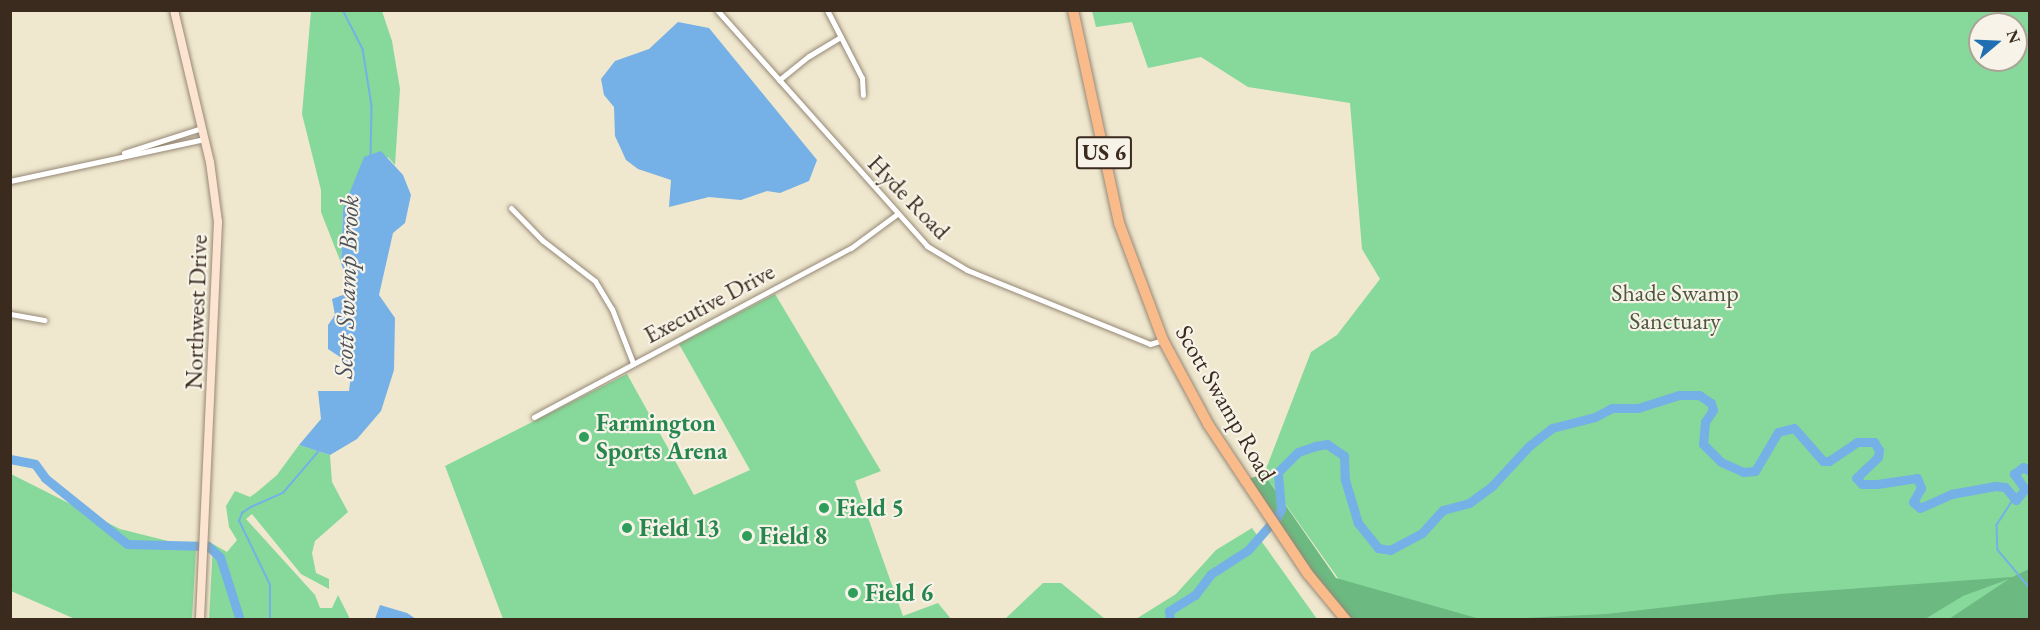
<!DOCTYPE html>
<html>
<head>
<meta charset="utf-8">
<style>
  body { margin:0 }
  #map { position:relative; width:2040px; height:630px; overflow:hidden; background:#efe7ce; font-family:"EB Garamond",serif }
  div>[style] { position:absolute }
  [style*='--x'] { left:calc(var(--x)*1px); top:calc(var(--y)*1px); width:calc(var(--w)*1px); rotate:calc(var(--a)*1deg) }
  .green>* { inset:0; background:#86d99a }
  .forest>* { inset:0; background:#6cb982 }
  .water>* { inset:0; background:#75b0e6 }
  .stream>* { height:1.5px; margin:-0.75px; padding:0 0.75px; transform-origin:0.75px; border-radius:0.75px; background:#75b0e6 }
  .river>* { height:9px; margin:-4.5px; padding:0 4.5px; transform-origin:4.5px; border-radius:4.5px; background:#75b0e6 }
  .roads { filter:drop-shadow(0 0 2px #958876) drop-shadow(0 0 2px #958876) }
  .street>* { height:5px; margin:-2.5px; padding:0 2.5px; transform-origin:2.5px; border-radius:2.5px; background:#fff }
  .secondary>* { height:8px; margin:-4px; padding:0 4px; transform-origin:4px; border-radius:4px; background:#fde4d1 }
  .highway>* { height:10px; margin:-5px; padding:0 5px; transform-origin:5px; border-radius:5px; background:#fabb8b }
  .dots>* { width:16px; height:16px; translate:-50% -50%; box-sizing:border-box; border:3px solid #f7f3e8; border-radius:50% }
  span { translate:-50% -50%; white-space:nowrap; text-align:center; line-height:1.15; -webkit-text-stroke:4.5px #f7f3e8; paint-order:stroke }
  .shield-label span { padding:2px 4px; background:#f7f3e8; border:2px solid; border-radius:4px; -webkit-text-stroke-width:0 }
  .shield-label { font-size:22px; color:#3b2a1e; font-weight:700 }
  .street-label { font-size:24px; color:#3b2a1e }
  .park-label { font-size:24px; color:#4e563d }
  .leisure-label { font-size:24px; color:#27864d; font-weight:700 }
  .left { translate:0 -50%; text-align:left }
  .water-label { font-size:26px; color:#4c525a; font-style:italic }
  .frame { position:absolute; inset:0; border:12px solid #3b2a1e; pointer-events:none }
  .north { position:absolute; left:1968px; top:12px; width:60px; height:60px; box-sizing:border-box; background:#f7f3e8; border:2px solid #aca397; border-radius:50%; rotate:71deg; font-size:16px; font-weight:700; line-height:24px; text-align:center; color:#3b2a1e }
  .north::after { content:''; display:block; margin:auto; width:21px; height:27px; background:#1f6fb2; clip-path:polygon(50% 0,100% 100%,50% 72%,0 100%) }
</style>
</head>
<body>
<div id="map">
  <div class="green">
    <div style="clip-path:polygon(311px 11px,382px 11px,392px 41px,400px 89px,395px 165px,388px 157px,343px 209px,341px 263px,321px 212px,321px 190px,302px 114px)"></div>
    <div style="clip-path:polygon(evenodd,1092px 11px,2029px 11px,2030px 569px,2012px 577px,2004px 619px,1367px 619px,1264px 474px,1311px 352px,1337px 335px,1380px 279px,1362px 249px,1350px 103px,1248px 87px,1201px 57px,1148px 68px,1132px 22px,1096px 27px,1092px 11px,1980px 24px,2016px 24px,2016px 60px,1980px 60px,1980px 24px)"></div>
    <div style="clip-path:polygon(775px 294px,881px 471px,855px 481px,903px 616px,938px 603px,951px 619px,503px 619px,445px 466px,627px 374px,694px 495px,750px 470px,679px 344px)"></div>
    <div style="clip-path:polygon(299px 445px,330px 455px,332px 482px,348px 512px,315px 541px,312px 553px,316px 573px,329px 579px,329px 589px,301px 574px,252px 514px,246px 519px,315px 595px,320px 608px,332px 608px,338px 595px,350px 619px,209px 620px,213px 544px,227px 552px,237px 540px,229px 527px,226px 506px,235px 491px,250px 497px,257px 492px,277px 475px)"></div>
    <div style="clip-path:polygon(11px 474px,120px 529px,196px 548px,192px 619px,75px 619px,11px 591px)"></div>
    <div style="clip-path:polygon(1252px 528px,1317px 619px,1136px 619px,1176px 594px,1216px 550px)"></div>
    <div style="clip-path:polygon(1043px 583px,1061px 583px,1105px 619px,1005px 619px)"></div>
  </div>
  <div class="forest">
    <div style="clip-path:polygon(1264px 474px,1336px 578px,1480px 619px,1346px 619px,1245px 480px)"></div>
    <div style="clip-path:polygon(2029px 569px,2029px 619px,1949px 619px,2009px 579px,1963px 596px,1925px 619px,1506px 619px,1607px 614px,1780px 594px,2012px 577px)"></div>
  </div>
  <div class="water">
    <div style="clip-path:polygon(678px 22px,709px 28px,817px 160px,809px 181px,780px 193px,767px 191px,741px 200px,709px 197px,669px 207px,671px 180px,638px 169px,626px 160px,615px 136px,614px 107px,604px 95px,601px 79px,615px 61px,649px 49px)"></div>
    <div style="clip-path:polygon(381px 151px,403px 175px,411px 195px,405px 223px,393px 233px,379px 295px,395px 318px,394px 370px,381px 411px,357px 439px,330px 455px,299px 445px,321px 419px,318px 391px,349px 391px,351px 375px,343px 359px,328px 349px,328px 325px,335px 315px,332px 299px,351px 292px,341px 263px,343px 209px,364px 157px)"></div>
    <div style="clip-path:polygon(380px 605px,407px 613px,416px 619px,375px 619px)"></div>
  </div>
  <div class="stream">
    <div style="--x:343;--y:10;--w:44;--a:62.9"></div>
    <div style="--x:363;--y:49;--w:58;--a:81"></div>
    <div style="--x:372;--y:106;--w:50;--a:91.1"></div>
    <div style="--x:2014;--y:499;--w:31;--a:123"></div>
    <div style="--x:1997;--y:525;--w:25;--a:88"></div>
    <div style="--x:1998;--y:550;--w:50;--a:49.9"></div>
    <div style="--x:270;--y:620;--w:35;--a:-90"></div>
    <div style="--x:270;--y:585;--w:71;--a:-115.8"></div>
    <div style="--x:239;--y:521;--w:9;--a:-69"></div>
    <div style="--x:242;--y:513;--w:11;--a:-34"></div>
    <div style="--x:251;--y:507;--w:35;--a:-24"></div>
    <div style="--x:283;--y:493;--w:54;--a:-49.5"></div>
  </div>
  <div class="river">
    <div style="--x:10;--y:459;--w:25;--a:11"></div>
    <div style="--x:35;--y:464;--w:17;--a:54"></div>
    <div style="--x:45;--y:478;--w:105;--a:38.8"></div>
    <div style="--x:127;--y:544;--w:81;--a:1.4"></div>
    <div style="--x:208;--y:546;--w:16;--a:43"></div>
    <div style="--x:220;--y:557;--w:66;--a:72.4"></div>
    <div style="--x:1170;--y:620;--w:9;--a:-96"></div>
    <div style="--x:1169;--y:611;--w:31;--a:-32"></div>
    <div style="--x:1195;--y:595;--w:26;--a:-53"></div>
    <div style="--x:1211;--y:574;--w:44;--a:-33"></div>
    <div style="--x:1248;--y:550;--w:44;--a:-48.7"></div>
    <div style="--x:1277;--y:517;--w:9;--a:-63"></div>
    <div style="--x:1281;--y:509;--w:37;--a:-95"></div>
    <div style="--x:1278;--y:472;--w:28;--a:-45"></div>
    <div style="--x:1298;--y:452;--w:18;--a:-19"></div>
    <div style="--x:1315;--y:446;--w:12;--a:-9"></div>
    <div style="--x:1327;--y:444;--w:21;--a:35"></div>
    <div style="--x:1344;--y:456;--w:24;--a:88"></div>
    <div style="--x:1345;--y:480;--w:45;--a:73.2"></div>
    <div style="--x:1358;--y:523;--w:32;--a:51"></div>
    <div style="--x:1378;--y:548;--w:12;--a:9"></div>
    <div style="--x:1390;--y:550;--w:36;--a:-28"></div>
    <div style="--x:1422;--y:533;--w:31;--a:-48"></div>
    <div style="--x:1443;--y:510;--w:27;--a:-15"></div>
    <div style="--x:1469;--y:503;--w:29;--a:-36"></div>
    <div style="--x:1492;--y:486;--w:54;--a:-47.2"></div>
    <div style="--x:1529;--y:446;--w:29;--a:-38"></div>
    <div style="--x:1552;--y:428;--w:44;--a:-14.3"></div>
    <div style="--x:1595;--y:417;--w:19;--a:-28"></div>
    <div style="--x:1612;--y:408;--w:26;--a:0"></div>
    <div style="--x:1638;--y:408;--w:43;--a:-17.6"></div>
    <div style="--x:1679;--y:395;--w:20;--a:0"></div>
    <div style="--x:1699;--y:395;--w:14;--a:34"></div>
    <div style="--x:1711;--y:403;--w:7;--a:74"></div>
    <div style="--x:1713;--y:410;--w:14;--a:124"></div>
    <div style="--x:1705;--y:422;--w:22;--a:95"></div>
    <div style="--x:1703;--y:444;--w:25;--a:45"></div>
    <div style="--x:1721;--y:462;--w:24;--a:24"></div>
    <div style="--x:1743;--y:472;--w:12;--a:-5"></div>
    <div style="--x:1755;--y:471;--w:45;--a:-59.5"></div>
    <div style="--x:1778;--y:432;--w:16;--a:-14"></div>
    <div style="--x:1794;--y:428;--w:44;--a:48.7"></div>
    <div style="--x:1823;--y:461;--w:6;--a:0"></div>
    <div style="--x:1829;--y:461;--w:34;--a:-34"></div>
    <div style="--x:1857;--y:442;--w:17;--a:0"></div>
    <div style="--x:1874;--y:442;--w:9;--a:58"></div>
    <div style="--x:1879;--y:450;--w:7;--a:98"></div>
    <div style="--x:1878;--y:457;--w:30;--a:136"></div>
    <div style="--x:1856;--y:478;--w:8;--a:45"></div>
    <div style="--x:1862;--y:484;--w:15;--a:0"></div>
    <div style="--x:1877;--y:484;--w:40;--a:-8.5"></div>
    <div style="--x:1917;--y:478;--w:11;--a:68"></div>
    <div style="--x:1921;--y:488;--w:16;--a:120"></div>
    <div style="--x:1913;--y:502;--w:9;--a:41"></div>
    <div style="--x:1920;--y:508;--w:34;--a:-24"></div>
    <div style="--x:1951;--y:494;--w:45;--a:-10.3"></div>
    <div style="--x:1995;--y:486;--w:10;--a:6"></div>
    <div style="--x:2005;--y:487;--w:17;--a:50"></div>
    <div style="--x:2016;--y:500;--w:14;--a:-51"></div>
    <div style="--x:2025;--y:489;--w:19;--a:-126"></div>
    <div style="--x:2014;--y:474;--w:11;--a:-38"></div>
    <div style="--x:2023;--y:467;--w:8;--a:30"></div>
  </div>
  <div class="roads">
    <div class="street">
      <div style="--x:717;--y:10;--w:316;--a:48.3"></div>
      <div style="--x:927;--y:246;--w:47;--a:31"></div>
      <div style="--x:967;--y:270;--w:197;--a:22"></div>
      <div style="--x:1150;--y:344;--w:14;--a:-17"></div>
      <div style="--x:827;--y:10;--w:76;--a:62.8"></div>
      <div style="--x:862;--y:78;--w:17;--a:87"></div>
      <div style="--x:779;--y:80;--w:38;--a:-39"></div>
      <div style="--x:809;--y:56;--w:37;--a:-31"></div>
      <div style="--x:124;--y:153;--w:82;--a:-17.8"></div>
      <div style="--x:10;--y:181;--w:199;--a:-12.2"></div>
      <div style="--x:511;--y:208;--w:45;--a:45.9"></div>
      <div style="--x:542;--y:240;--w:67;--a:37.7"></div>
      <div style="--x:595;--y:281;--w:33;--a:59"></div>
      <div style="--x:612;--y:309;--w:58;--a:68.7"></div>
      <div style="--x:10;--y:314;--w:35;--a:10"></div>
      <div style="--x:534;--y:417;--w:359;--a:-28.1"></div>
      <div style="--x:851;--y:248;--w:56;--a:-36.3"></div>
    </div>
    <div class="secondary">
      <div style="--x:174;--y:10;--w:156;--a:76.7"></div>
      <div style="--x:210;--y:162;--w:61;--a:82.4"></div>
      <div style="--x:218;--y:222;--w:398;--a:92.6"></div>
    </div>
    <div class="highway">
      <div style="--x:1073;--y:10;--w:218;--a:77.8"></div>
      <div style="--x:1119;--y:223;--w:125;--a:69.4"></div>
      <div style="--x:1163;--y:340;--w:95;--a:61.8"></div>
      <div style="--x:1208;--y:424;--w:67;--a:56.5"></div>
      <div style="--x:1245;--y:480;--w:113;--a:56.2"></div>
      <div style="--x:1308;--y:574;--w:60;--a:50.4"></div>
    </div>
  </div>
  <div class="dots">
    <div style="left:584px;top:437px;background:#2e9e5b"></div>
    <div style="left:824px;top:508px;background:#2e9e5b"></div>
    <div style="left:627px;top:528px;background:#2e9e5b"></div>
    <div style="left:747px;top:536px;background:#2e9e5b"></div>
    <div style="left:853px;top:593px;background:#2e9e5b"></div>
  </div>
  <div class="shield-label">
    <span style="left:1104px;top:153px">US 6</span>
  </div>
  <div class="street-label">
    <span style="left:909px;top:197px;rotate:46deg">Hyde Road</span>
    <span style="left:709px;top:303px;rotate:-28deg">Executive Drive</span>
    <span style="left:196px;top:312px;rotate:-88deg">Northwest Drive</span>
    <span style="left:1226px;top:403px;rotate:60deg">Scott Swamp Road</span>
  </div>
  <div class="park-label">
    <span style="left:1675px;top:307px">Shade Swamp<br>Sanctuary</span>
  </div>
  <div class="leisure-label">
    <span class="left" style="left:596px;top:437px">Farmington<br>Sports Arena</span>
    <span class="left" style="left:836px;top:508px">Field 5</span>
    <span class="left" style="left:639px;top:528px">Field 13</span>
    <span class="left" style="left:759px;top:536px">Field 8</span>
    <span class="left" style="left:865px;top:593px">Field 6</span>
  </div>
  <div class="water-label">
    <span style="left:347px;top:287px;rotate:-88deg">Scott Swamp Brook</span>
  </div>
  <div class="frame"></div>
  <div class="north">N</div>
</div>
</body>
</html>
